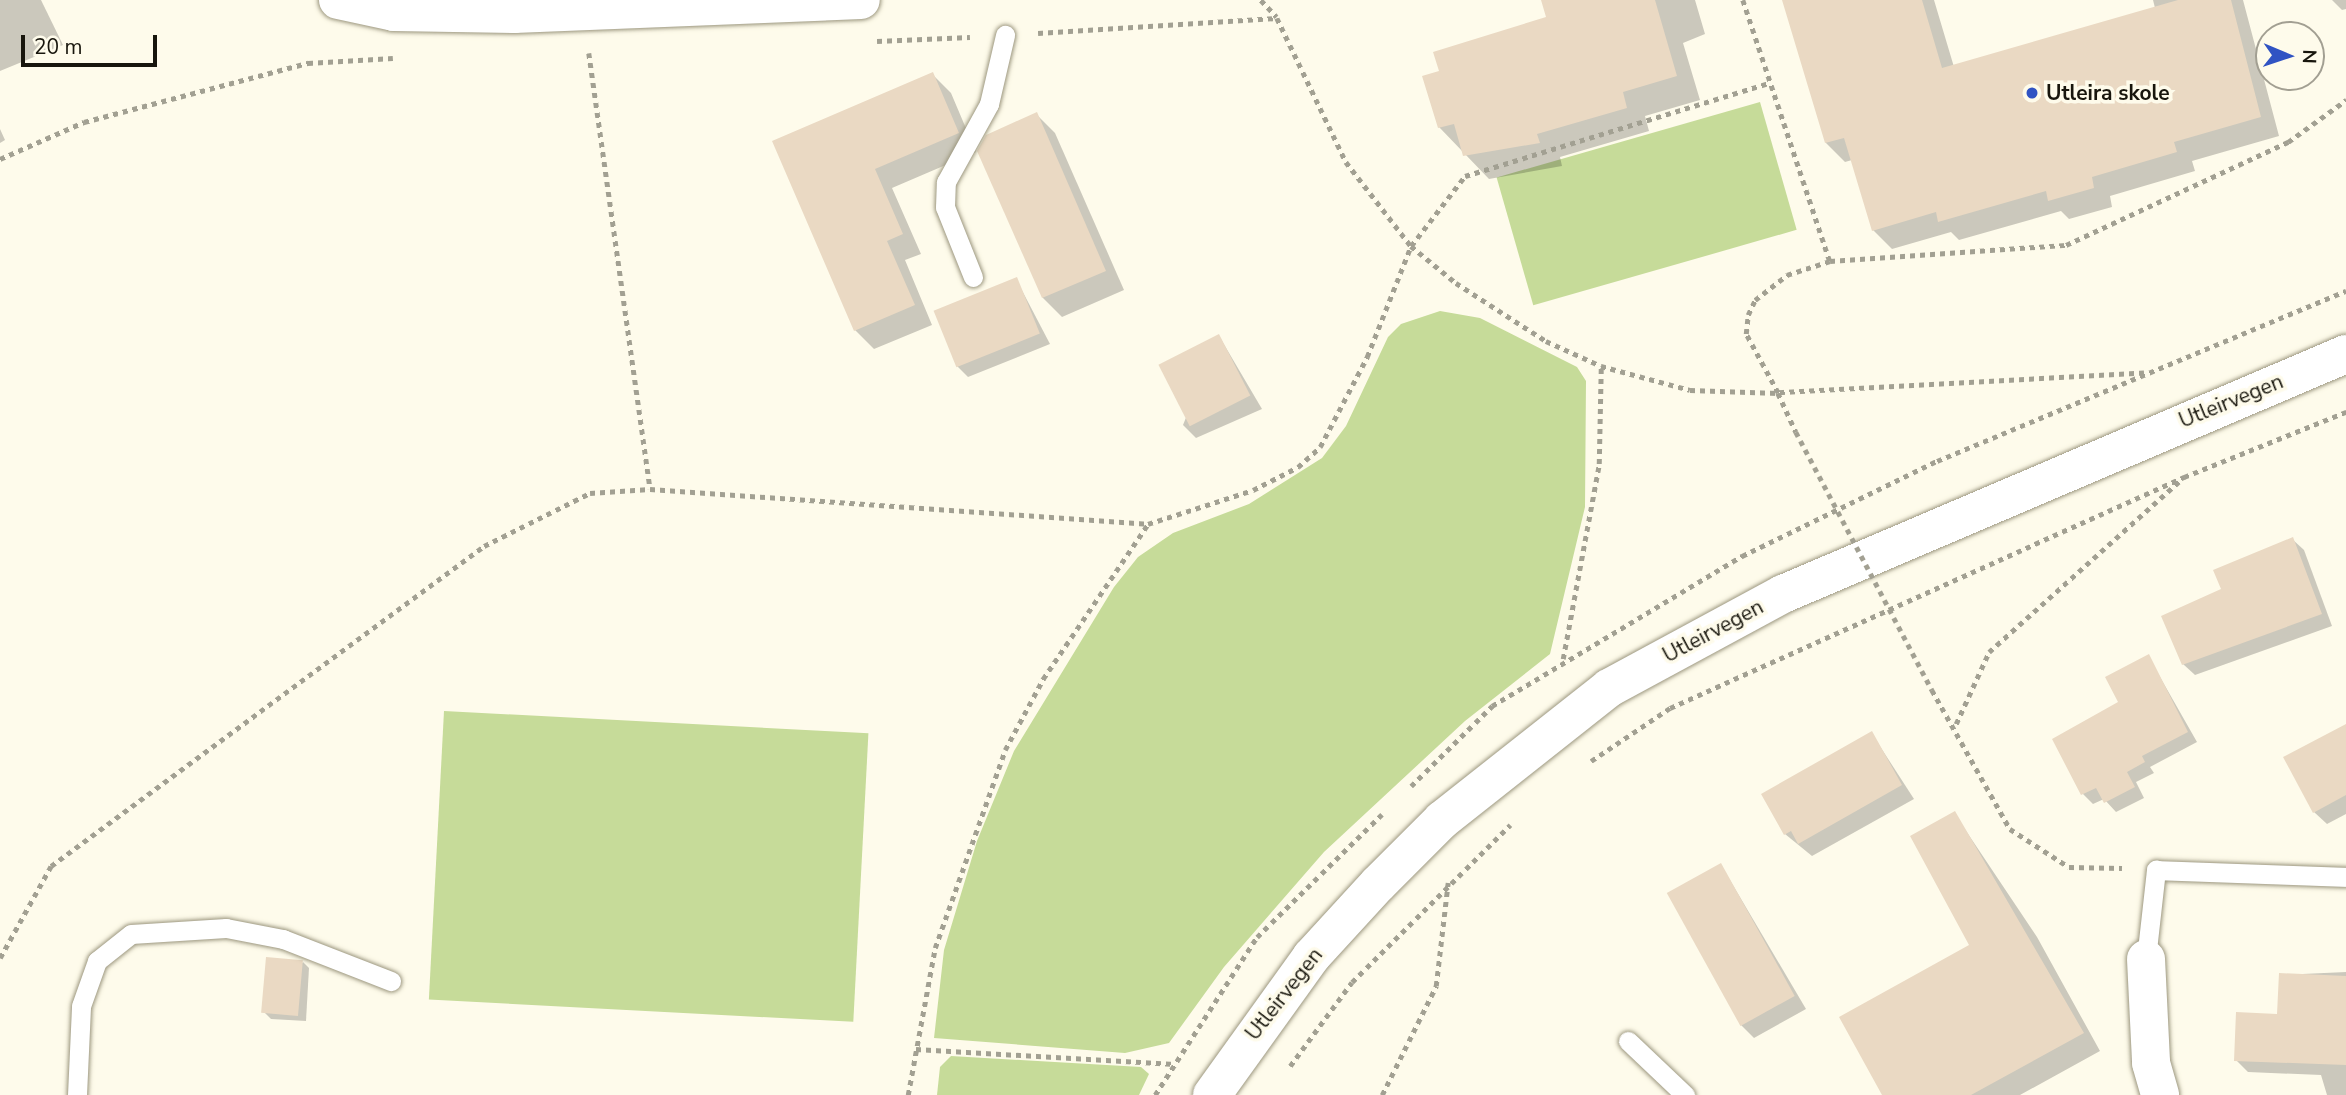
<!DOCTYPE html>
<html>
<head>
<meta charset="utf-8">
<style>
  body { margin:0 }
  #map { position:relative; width:2346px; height:1095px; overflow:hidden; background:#fefbeb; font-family:"Nunito Sans",sans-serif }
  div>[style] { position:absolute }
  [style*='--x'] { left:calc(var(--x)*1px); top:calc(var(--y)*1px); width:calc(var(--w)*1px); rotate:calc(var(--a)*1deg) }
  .green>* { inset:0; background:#c6db99; transform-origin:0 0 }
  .shadow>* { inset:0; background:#0003 }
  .building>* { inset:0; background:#ead9c3; transform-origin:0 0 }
  .path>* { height:4.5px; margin-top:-2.25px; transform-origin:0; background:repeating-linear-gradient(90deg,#a2a092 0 5px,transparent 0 10px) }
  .roads { filter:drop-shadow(0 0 2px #9c977f) drop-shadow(0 0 2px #9c977f) }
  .lane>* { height:19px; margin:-9.5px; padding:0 9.5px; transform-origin:9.5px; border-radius:9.5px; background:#fff }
  .street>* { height:38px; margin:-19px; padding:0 19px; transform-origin:19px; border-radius:19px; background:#fff }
  .secondary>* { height:38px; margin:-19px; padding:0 19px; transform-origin:19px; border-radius:19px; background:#fff }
  .path-bridge>* { height:4.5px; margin-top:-2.25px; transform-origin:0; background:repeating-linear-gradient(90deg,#a2a092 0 5px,transparent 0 10px) }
  .dots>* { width:19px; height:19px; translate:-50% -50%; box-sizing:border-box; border:4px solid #fefbeb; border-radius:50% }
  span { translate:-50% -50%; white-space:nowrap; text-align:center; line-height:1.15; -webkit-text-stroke:7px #fefbeb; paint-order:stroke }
  .poi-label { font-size:21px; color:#18160d; font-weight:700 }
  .left { translate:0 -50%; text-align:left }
  .street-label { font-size:21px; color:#18160d }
  .north { position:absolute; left:2255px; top:21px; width:70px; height:70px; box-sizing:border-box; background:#fefbeb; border:2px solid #a29f92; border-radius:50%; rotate:92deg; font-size:19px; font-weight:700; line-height:28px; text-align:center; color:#18160d }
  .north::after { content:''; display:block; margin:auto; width:24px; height:32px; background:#3053c3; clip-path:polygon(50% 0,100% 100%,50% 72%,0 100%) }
  .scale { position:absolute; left:21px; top:35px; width:136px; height:32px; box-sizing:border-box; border:4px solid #18160d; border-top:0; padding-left:9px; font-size:21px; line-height:24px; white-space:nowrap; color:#18160d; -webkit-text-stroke:5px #fefbeb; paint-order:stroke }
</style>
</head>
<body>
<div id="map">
  <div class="green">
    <div style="left:1760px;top:102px;width:133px;height:274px;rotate:74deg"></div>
    <div style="clip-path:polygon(1440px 311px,1480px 318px,1577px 367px,1586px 381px,1585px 507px,1550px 654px,1465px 721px,1324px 852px,1224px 967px,1169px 1043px,1125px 1053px,934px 1038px,944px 950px,977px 841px,1014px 751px,1114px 587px,1138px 557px,1173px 533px,1249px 504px,1322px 458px,1346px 426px,1388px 337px,1401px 324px)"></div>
    <div style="left:444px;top:711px;width:425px;height:289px;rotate:3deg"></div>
    <div style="clip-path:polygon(951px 1056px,1141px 1067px,1149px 1074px,1139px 1095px,937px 1095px,940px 1067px)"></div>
  </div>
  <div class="shadow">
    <div style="clip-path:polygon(0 0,41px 0,63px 45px,0 71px)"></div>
    <div style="clip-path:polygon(1543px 0,1695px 0,1705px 34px,1683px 43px,1700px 100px,1645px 116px,1649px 131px,1560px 157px,1562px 166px,1489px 179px,1439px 127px,1441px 72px,1548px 18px)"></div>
    <div style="clip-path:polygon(1784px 0,1934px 0,1954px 67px,2155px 8px,2153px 0,2243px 0,2279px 136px,2192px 161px,2195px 171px,2110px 196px,2112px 207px,2069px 219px,2061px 211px,1959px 240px,1951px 232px,1892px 249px,1873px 230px,1852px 160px,1845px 162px,1826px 143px)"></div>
    <div style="clip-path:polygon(2332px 0,2346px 0,2346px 9px,2342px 10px)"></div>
    <div style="clip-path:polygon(932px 74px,951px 93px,976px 152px,892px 188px,921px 254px,905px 260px,932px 325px,874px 349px,855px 330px,803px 165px)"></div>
    <div style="clip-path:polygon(1036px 114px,1055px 133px,1124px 290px,1062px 317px,1043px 298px,979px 151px)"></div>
    <div style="clip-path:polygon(0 129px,5px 140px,0 143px)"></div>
    <div style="clip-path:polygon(1016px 279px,1050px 344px,968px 377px,957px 366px)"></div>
    <div style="clip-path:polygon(1219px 336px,1262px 409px,1196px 438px,1183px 425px)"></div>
    <div style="clip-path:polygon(2292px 539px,2304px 550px,2332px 626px,2195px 675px,2183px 664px,2224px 590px)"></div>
    <div style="clip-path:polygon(2148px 656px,2197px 742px,2150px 767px,2154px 773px,2136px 782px,2144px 798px,2116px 812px,2104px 799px,2093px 804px,2083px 794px,2055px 740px,2121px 702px)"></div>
    <div style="clip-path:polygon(2346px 726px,2346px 814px,2327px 824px,2314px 812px)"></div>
    <div style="clip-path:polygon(1872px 734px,1914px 799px,1812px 856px,1785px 834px)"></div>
    <div style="clip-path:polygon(1954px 813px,2037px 937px,2100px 1051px,2020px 1095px,1884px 1095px,1972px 946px)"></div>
    <div style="clip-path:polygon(1721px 865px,1806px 1009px,1754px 1038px,1741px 1025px)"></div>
    <div style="clip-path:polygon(303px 962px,309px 968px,306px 1021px,271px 1019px,265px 1013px)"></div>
    <div style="clip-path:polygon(2346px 972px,2346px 1095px,2327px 1095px,2321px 1075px,2248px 1072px,2236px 1060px,2279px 1016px,2281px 975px)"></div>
  </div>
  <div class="building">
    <div style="clip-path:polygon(1541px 0,1655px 0,1677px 76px,1623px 92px,1627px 108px,1537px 134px,1540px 143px,1463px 156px,1454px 124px,1438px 128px,1422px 76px,1439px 71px,1433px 52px,1546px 17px)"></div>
    <div style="clip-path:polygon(1782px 0,1922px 0,1942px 68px,2178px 0,2231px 0,2261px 117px,2174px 142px,2177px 152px,2092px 177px,2094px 188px,2048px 201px,2046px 191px,1938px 222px,1936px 212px,1872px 231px,1844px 138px,1825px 143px)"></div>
    <div style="clip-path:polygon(933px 72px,959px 133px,875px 169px,903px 234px,887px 241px,915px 305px,854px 331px,772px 141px)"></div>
    <div style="clip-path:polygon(1037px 112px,1106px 271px,1042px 298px,977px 151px,986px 135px)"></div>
    <div style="left:1017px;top:277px;width:61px;height:90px;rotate:68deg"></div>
    <div style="left:1219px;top:334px;width:69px;height:68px;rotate:63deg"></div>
    <div style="clip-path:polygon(2293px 537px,2322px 614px,2182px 665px,2161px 616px,2221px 589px,2213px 570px)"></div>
    <div style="clip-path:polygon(2149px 654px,2188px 732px,2142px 756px,2145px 762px,2127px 772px,2135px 787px,2104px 803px,2096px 788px,2081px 795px,2052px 739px,2118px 702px,2105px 677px)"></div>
    <div style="clip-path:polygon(2346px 724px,2346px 795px,2313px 813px,2283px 757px)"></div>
    <div style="clip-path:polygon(1872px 731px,1902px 785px,1798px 844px,1791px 831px,1784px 835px,1761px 794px)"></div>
    <div style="clip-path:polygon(1955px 811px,2084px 1033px,1971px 1095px,1882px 1095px,1839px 1017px,1969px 945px,1910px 836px)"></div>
    <div style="left:1721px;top:863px;width:152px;height:62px;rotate:61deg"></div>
    <div style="left:266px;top:957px;width:37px;height:56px;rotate:5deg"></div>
    <div style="clip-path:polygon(2279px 973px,2346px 976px,2346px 1065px,2234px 1061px,2236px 1012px,2277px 1014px)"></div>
  </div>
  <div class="path">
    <div style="--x:1261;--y:0;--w:23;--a:47"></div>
    <div style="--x:1743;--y:0;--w:275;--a:71.6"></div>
    <div style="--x:1038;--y:33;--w:239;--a:-3.6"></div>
    <div style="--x:1277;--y:18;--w:160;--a:64.4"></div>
    <div style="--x:1346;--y:162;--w:106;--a:52.3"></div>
    <div style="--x:1411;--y:246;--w:58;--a:39.4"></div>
    <div style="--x:1456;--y:283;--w:107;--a:32.8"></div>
    <div style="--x:1546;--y:341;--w:60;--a:24.4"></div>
    <div style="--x:1601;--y:366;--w:92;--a:15.1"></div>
    <div style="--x:1690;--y:390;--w:88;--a:2"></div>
    <div style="--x:1778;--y:393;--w:43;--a:65.2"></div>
    <div style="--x:877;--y:41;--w:93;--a:-2.5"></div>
    <div style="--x:589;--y:53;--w:440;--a:82"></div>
    <div style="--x:0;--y:159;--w:92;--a:-23.8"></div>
    <div style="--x:84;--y:122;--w:232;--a:-14.8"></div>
    <div style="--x:308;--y:63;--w:85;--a:-3.4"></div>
    <div style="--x:2144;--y:373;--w:367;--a:176.9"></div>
    <div style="--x:1778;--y:393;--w:67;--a:-118.5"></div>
    <div style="--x:1746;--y:334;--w:19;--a:-84"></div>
    <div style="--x:1748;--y:315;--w:17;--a:-65"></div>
    <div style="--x:1755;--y:300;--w:41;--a:-38"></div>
    <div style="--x:1787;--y:275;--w:45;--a:-18"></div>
    <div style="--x:1830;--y:261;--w:237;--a:-3.9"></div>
    <div style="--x:2066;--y:245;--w:245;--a:-24.9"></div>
    <div style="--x:2288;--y:142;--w:72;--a:-35.9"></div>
    <div style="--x:1563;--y:659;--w:198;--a:-79.5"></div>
    <div style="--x:1599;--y:464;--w:98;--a:-88.8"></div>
    <div style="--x:1932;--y:690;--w:159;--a:60.7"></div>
    <div style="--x:2010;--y:829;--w:70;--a:32.8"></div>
    <div style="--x:2069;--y:867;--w:53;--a:1.1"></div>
    <div style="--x:1956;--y:724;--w:79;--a:-65.4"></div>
    <div style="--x:1989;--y:652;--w:258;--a:-41.9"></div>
    <div style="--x:1591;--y:761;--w:95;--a:-33.9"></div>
    <div style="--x:1670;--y:708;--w:564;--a:-24.2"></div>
    <div style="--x:2184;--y:477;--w:175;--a:-21.9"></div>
    <div style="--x:1411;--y:786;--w:114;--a:-44.6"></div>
    <div style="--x:1492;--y:706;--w:292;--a:-31"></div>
    <div style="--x:1742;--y:556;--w:217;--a:-26"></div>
    <div style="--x:1937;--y:461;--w:443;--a:-22.6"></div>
    <div style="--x:0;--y:958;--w:105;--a:-61"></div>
    <div style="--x:51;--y:866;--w:538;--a:-36.47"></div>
    <div style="--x:484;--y:546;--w:119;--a:-26.6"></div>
    <div style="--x:590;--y:493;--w:60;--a:-3.8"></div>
    <div style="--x:650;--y:489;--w:498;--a:4"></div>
    <div style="--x:916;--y:1049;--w:259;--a:3.3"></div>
    <div style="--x:1290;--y:1066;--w:104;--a:-53.6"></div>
    <div style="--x:1352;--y:982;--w:223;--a:-44.8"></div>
    <div style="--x:908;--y:1095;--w:149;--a:-79.6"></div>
    <div style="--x:935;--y:948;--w:210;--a:-70.5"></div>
    <div style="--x:1005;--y:750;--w:81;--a:-61.8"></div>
    <div style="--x:1043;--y:679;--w:187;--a:-55.9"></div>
    <div style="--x:1148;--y:524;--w:110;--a:-17.9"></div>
    <div style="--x:1253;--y:490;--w:51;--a:-27.1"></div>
    <div style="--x:1298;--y:467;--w:30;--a:-42"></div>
    <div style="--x:1320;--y:447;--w:102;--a:-62.4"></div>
    <div style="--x:1367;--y:357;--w:119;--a:-68.4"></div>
    <div style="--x:1411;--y:246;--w:88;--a:-52.4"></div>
    <div style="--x:1465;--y:176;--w:319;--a:-17"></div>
    <div style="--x:1155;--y:1095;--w:188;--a:-57.2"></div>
    <div style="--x:1257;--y:937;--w:175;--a:-44.5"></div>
    <div style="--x:1382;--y:1095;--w:122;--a:-63.6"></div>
    <div style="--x:1436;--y:986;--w:104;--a:-83.4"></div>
  </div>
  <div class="roads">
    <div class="lane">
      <div style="--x:973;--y:277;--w:75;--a:-111.8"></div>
      <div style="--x:945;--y:207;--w:25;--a:-88"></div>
      <div style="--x:946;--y:182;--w:89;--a:-61.1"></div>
      <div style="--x:989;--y:104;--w:71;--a:-76.9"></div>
      <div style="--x:2146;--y:959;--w:90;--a:-83.6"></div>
      <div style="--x:2156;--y:870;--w:190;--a:2.1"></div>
      <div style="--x:1628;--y:1041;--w:79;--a:43.5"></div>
      <div style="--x:77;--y:1095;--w:89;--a:-87.4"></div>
      <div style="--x:81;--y:1006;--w:48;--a:-70.4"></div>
      <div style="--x:97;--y:961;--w:43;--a:-38.5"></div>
      <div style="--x:131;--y:934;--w:95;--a:-3.6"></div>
      <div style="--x:226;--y:928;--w:58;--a:10.9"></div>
      <div style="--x:283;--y:939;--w:116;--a:21.3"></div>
    </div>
    <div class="street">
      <div style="--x:338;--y:0;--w:57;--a:12.1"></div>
      <div style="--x:394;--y:12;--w:120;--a:1"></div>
      <div style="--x:514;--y:14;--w:347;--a:-2.3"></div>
      <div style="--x:2146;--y:959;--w:104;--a:87.2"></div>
      <div style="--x:2151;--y:1063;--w:33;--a:74"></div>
    </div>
    <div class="secondary">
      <div style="--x:1212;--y:1095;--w:170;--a:-54.3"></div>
      <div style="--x:1311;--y:957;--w:99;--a:-47.5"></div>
      <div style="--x:1378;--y:884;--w:91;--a:-45"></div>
      <div style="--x:1442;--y:820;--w:213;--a:-38.3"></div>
      <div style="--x:1609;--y:688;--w:198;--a:-28.4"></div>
      <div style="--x:1783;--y:594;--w:612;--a:-23.09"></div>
    </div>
  </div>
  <div class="path-bridge">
    <div style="--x:1796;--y:432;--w:292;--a:62.2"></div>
  </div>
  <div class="dots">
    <div style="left:2032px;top:93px;background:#3053c3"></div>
  </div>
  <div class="poi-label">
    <span class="left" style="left:2046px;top:93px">Utleira skole</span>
  </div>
  <div class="street-label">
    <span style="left:2231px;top:401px;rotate:-22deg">Utleirvegen</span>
    <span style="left:1713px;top:631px;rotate:-28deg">Utleirvegen</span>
    <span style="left:1284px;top:994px;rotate:-52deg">Utleirvegen</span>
  </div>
  <div class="north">N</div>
  <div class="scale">20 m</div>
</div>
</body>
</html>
